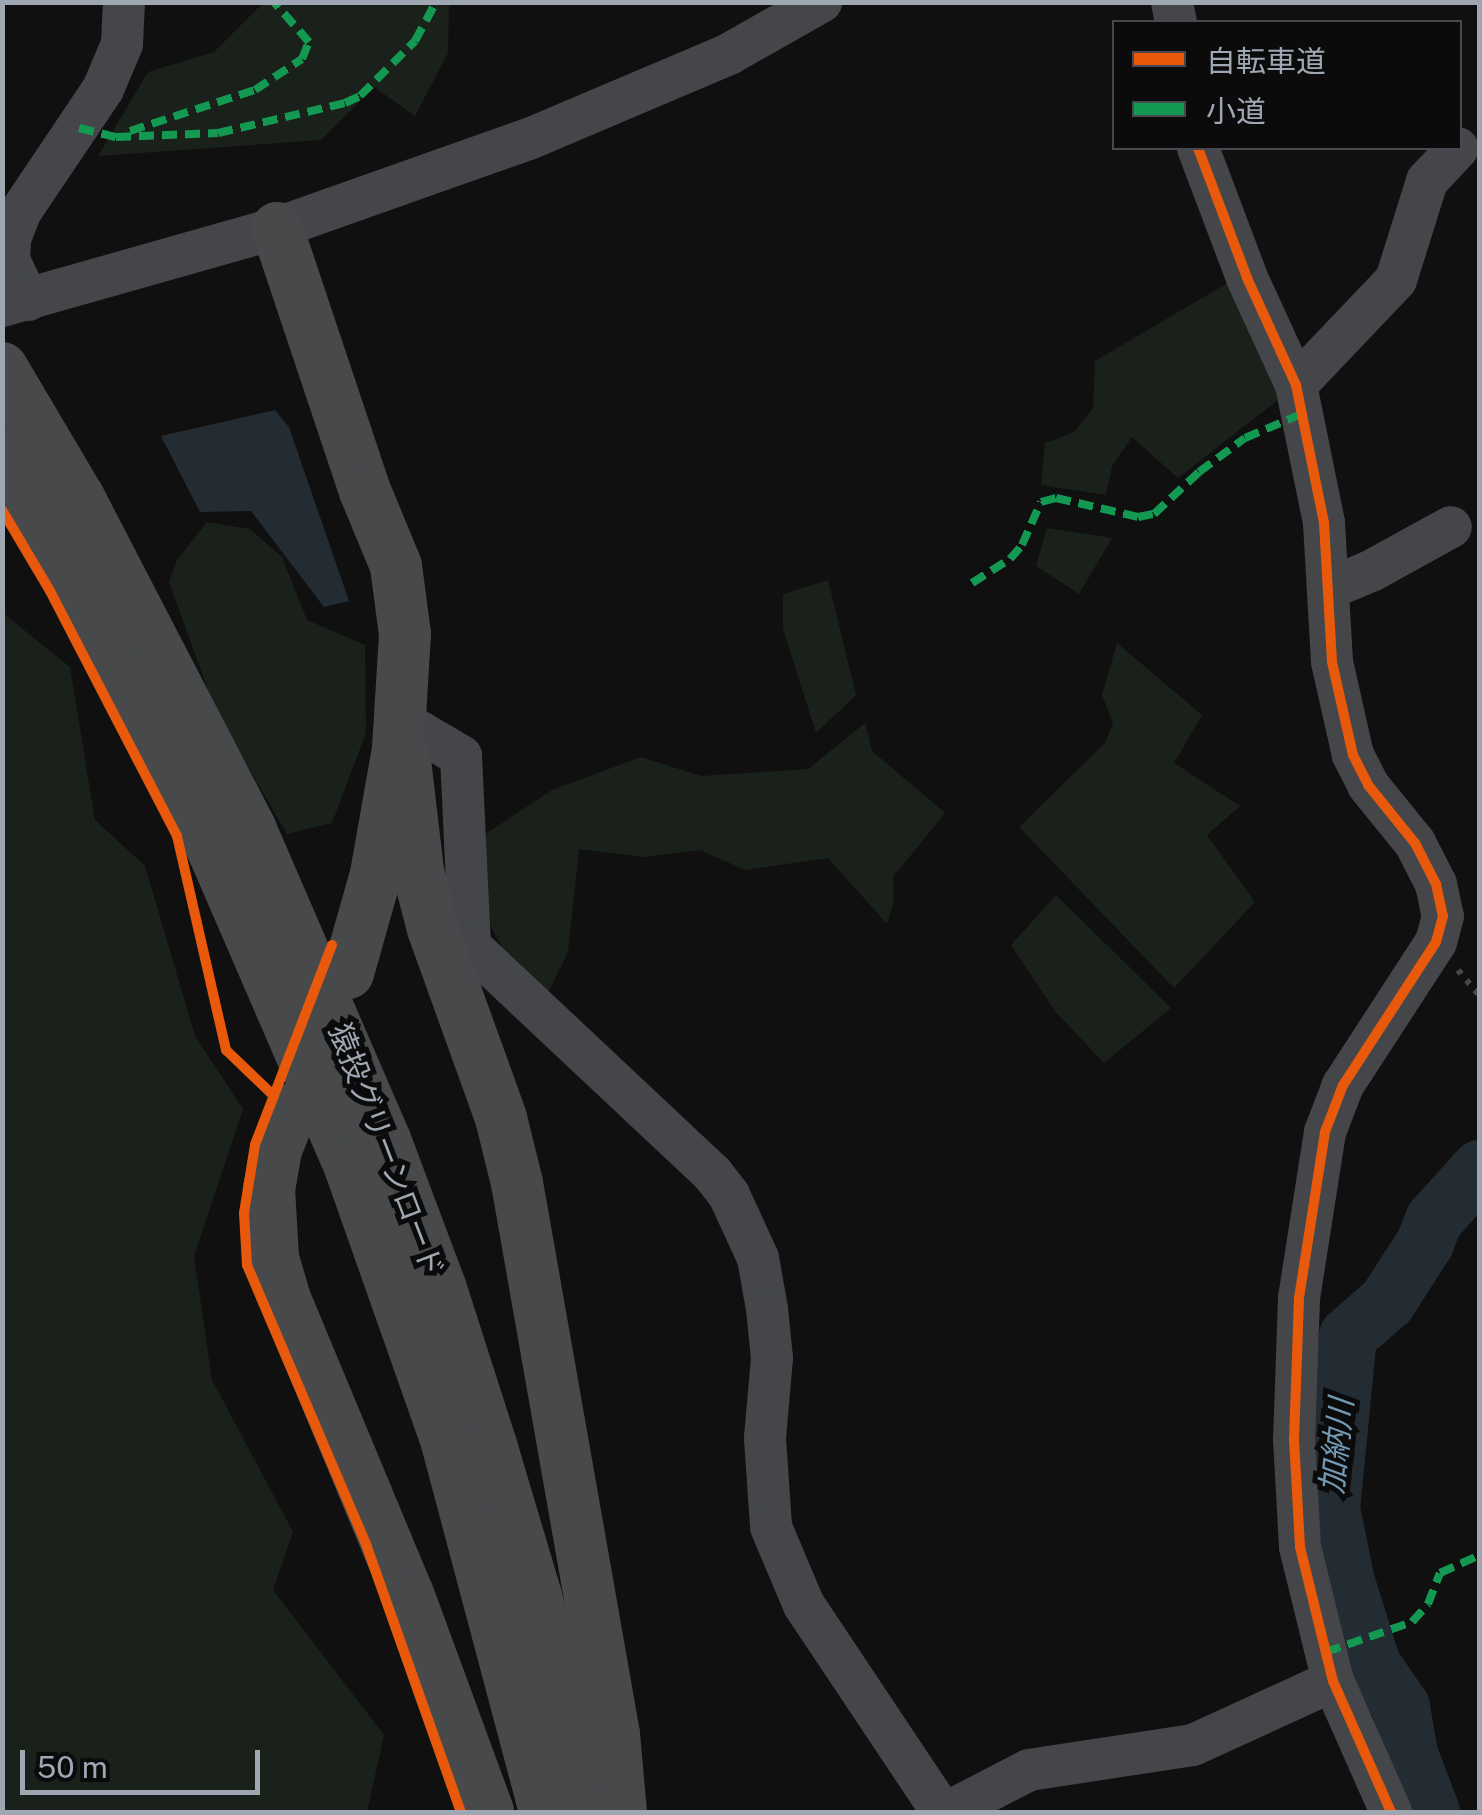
<!DOCTYPE html>
<html>
<head>
<meta charset="utf-8">
<style>
  body { margin:0 }
  #map { position:relative; width:1482px; height:1815px; overflow:hidden; background:#101010; font-family:"Public Sans","Noto Sans JP",sans-serif }
  div>[style] { position:absolute }
  [style*='--x'] { left:calc(var(--x)*1px); top:calc(var(--y)*1px); width:calc(var(--w)*1px); rotate:calc(var(--a)*1deg) }
  .green>* { inset:0; background:#1a211a }
  .water>* { inset:0; background:#232c32 }
  .river>* { height:58px; margin:-29px; padding:0 29px; transform-origin:29px; border-radius:29px; background:#232c32 }
  .path>* { height:6px; margin-top:-3px; transform-origin:0; background:repeating-linear-gradient(90deg,#45474b 0 5px,transparent 0 13px) }
  .minor>* { height:42px; margin:-21px; padding:0 21px; transform-origin:21px; border-radius:21px; background:#444649 }
  .major>* { height:52px; margin:-26px; padding:0 26px; transform-origin:26px; border-radius:26px; background:#47494b }
  .quiet>* { height:8px; margin-top:-4px; transform-origin:0; background:repeating-linear-gradient(90deg,#139951 0 15px,transparent 0 23px) }
  .cycleway>* { height:10px; margin:-5px; padding:0 5px; transform-origin:5px; border-radius:5px; background:#e8590c }
  span { translate:-50% -50%; white-space:nowrap; text-align:center; line-height:1.15; -webkit-text-stroke:10px #0b0b0c; paint-order:stroke }
  .street-label { font-size:30px; color:#9fa7b3 }
  .water-label { font-size:32px; color:#7298b2; font-style:italic }
  .frame { position:absolute; inset:0; border:5px solid #9fa7b3; pointer-events:none }
  .legend { position:absolute; left:1112px; top:20px; width:350px; height:130px; box-sizing:border-box; background:#0b0b0c; border:2px solid #46494f; margin:0; padding:12px 18px; list-style:none; font-size:30px; color:#9fa7b3 }
  .legend li { display:flex; align-items:center; gap:20px; height:50px }
  .legend b { width:50px; border:2px solid #46494f }
  .scale { position:absolute; left:20px; top:1750px; width:240px; height:45px; box-sizing:border-box; border:5px solid #9fa7b3; border-top:0; padding-left:12px; font-size:30px; line-height:35px; white-space:nowrap; color:#9fa7b3; -webkit-text-stroke:8px #0b0b0c; paint-order:stroke }
</style>
</head>
<body>
<div id="map">
  <div class="green">
    <div style="clip-path:polygon(264px 2px,449px 3px,448px 53px,415px 116px,374px 87px,321px 140px,98px 156px,148px 72px,214px 52px)"></div>
    <div style="clip-path:polygon(1231px 281px,1284px 395px,1178px 478px,1132px 437px,1112px 466px,1106px 495px,1041px 485px,1045px 443px,1074px 432px,1093px 408px,1095px 361px)"></div>
    <div style="clip-path:polygon(207px 522px,250px 529px,282px 557px,307px 620px,365px 645px,366px 733px,332px 823px,287px 834px,216px 712px,169px 582px,177px 560px)"></div>
    <div style="clip-path:polygon(1047px 528px,1112px 538px,1079px 594px,1036px 566px)"></div>
    <div style="clip-path:polygon(828px 580px,856px 695px,816px 733px,783px 629px,783px 594px)"></div>
    <div style="clip-path:polygon(3px 613px,70px 667px,95px 820px,145px 866px,195px 1036px,243px 1109px,194px 1256px,212px 1380px,293px 1532px,273px 1590px,384px 1735px,367px 1812px,3px 1812px)"></div>
    <div style="clip-path:polygon(1117px 643px,1202px 715px,1174px 763px,1240px 806px,1207px 835px,1255px 902px,1174px 988px,1019px 827px,1105px 743px,1113px 723px,1102px 695px)"></div>
    <div style="clip-path:polygon(865px 723px,872px 751px,945px 813px,893px 877px,894px 901px,887px 924px,828px 858px,745px 870px,700px 850px,644px 857px,579px 849px,568px 952px,547px 995px,502px 947px,483px 912px,481px 837px,552px 790px,641px 757px,701px 776px,808px 769px)"></div>
    <div style="clip-path:polygon(1056px 895px,1171px 1008px,1104px 1063px,1055px 1011px,1011px 945px)"></div>
  </div>
  <div class="water">
    <div style="clip-path:polygon(275px 410px,289px 427px,349px 601px,324px 607px,251px 511px,200px 512px,161px 436px)"></div>
  </div>
  <div class="river">
    <div style="--x:1431;--y:1812;--w:62;--a:-110.8"></div>
    <div style="--x:1409;--y:1754;--w:48;--a:-99.7"></div>
    <div style="--x:1401;--y:1707;--w:51;--a:-124.6"></div>
    <div style="--x:1372;--y:1665;--w:87;--a:-107.4"></div>
    <div style="--x:1346;--y:1582;--w:75;--a:-101.6"></div>
    <div style="--x:1331;--y:1509;--w:174;--a:-84.4"></div>
    <div style="--x:1348;--y:1336;--w:52;--a:-41.1"></div>
    <div style="--x:1387;--y:1302;--w:70;--a:-57.2"></div>
    <div style="--x:1425;--y:1243;--w:25;--a:-69"></div>
    <div style="--x:1434;--y:1220;--w:69;--a:-48"></div>
  </div>
  <div class="path">
    <div style="--x:1458;--y:970;--w:34;--a:50"></div>
  </div>
  <div class="minor">
    <div style="--x:1172;--y:2;--w:20;--a:79"></div>
    <div style="--x:1198;--y:148;--w:139;--a:69.3"></div>
    <div style="--x:1247;--y:278;--w:118;--a:65.4"></div>
    <div style="--x:1296;--y:385;--w:141;--a:78.5"></div>
    <div style="--x:1324;--y:523;--w:139;--a:86.7"></div>
    <div style="--x:1332;--y:662;--w:95;--a:77.3"></div>
    <div style="--x:1353;--y:755;--w:34;--a:63"></div>
    <div style="--x:1368;--y:785;--w:75;--a:51"></div>
    <div style="--x:1415;--y:843;--w:46;--a:62.9"></div>
    <div style="--x:1436;--y:884;--w:33;--a:78"></div>
    <div style="--x:1443;--y:916;--w:27;--a:105"></div>
    <div style="--x:1436;--y:942;--w:171;--a:123"></div>
    <div style="--x:1343;--y:1085;--w:50;--a:111"></div>
    <div style="--x:1325;--y:1132;--w:168;--a:98.9"></div>
    <div style="--x:1299;--y:1298;--w:141;--a:92"></div>
    <div style="--x:1294;--y:1439;--w:108;--a:86.8"></div>
    <div style="--x:1300;--y:1547;--w:138;--a:76.2"></div>
    <div style="--x:1333;--y:1681;--w:143;--a:66.1"></div>
    <div style="--x:28;--y:300;--w:44;--a:-115.4"></div>
    <div style="--x:9;--y:260;--w:21;--a:-87"></div>
    <div style="--x:10;--y:239;--w:30;--a:-69"></div>
    <div style="--x:21;--y:211;--w:147;--a:-56.1"></div>
    <div style="--x:103;--y:89;--w:49;--a:-67.1"></div>
    <div style="--x:122;--y:44;--w:42;--a:-87.3"></div>
    <div style="--x:2;--y:306;--w:286;--a:-15.8"></div>
    <div style="--x:277;--y:228;--w:267;--a:-19.5"></div>
    <div style="--x:529;--y:139;--w:217;--a:-23"></div>
    <div style="--x:729;--y:54;--w:106;--a:-29.5"></div>
    <div style="--x:1296;--y:385;--w:145;--a:-46.4"></div>
    <div style="--x:1396;--y:280;--w:104;--a:-72.6"></div>
    <div style="--x:1427;--y:181;--w:45;--a:-46.8"></div>
    <div style="--x:1330;--y:588;--w:44;--a:-22.5"></div>
    <div style="--x:1371;--y:571;--w:91;--a:-28.8"></div>
    <div style="--x:400;--y:720;--w:71;--a:30.5"></div>
    <div style="--x:461;--y:756;--w:190;--a:87.3"></div>
    <div style="--x:470;--y:946;--w:332;--a:43.2"></div>
    <div style="--x:712;--y:1173;--w:28;--a:52"></div>
    <div style="--x:729;--y:1195;--w:69;--a:65.3"></div>
    <div style="--x:758;--y:1258;--w:52;--a:80"></div>
    <div style="--x:767;--y:1309;--w:49;--a:84.2"></div>
    <div style="--x:772;--y:1358;--w:80;--a:95"></div>
    <div style="--x:765;--y:1438;--w:89;--a:86.1"></div>
    <div style="--x:771;--y:1527;--w:85;--a:67.1"></div>
    <div style="--x:804;--y:1605;--w:249;--a:56.3"></div>
    <div style="--x:948;--y:1812;--w:91;--a:-27.4"></div>
    <div style="--x:1029;--y:1770;--w:166;--a:-8.7"></div>
    <div style="--x:1193;--y:1745;--w:154;--a:-24.6"></div>
  </div>
  <div class="major">
    <div style="--x:277;--y:228;--w:277;--a:71.5"></div>
    <div style="--x:365;--y:491;--w:81;--a:67.5"></div>
    <div style="--x:396;--y:566;--w:69;--a:82.5"></div>
    <div style="--x:405;--y:634;--w:115;--a:93.5"></div>
    <div style="--x:398;--y:749;--w:127;--a:100"></div>
    <div style="--x:376;--y:874;--w:103;--a:105.8"></div>
    <div style="--x:2;--y:368;--w:151;--a:59.4"></div>
    <div style="--x:79;--y:498;--w:372;--a:62.6"></div>
    <div style="--x:250;--y:828;--w:340;--a:66.6"></div>
    <div style="--x:385;--y:1140;--w:156;--a:69.4"></div>
    <div style="--x:440;--y:1286;--w:167;--a:72.2"></div>
    <div style="--x:491;--y:1445;--w:158;--a:73.4"></div>
    <div style="--x:536;--y:1596;--w:222;--a:76.2"></div>
    <div style="--x:2;--y:451;--w:258;--a:60.8"></div>
    <div style="--x:128;--y:676;--w:194;--a:64"></div>
    <div style="--x:213;--y:850;--w:342;--a:66.6"></div>
    <div style="--x:349;--y:1164;--w:296;--a:70.6"></div>
    <div style="--x:447;--y:1443;--w:382;--a:75.1"></div>
    <div style="--x:398;--y:749;--w:13;--a:58"></div>
    <div style="--x:405;--y:760;--w:112;--a:83.3"></div>
    <div style="--x:418;--y:871;--w:60;--a:75.5"></div>
    <div style="--x:433;--y:929;--w:201;--a:70.2"></div>
    <div style="--x:501;--y:1118;--w:67;--a:76.2"></div>
    <div style="--x:517;--y:1183;--w:559;--a:80.02"></div>
    <div style="--x:614;--y:1734;--w:78;--a:84.9"></div>
    <div style="--x:292;--y:1109;--w:44;--a:111.3"></div>
    <div style="--x:276;--y:1150;--w:39;--a:100"></div>
    <div style="--x:269;--y:1188;--w:70;--a:86.7"></div>
    <div style="--x:273;--y:1258;--w:43;--a:73.7"></div>
    <div style="--x:285;--y:1299;--w:320;--a:67.4"></div>
    <div style="--x:408;--y:1594;--w:232;--a:69.8"></div>
  </div>
  <div class="quiet">
    <div style="--x:79;--y:128;--w:38;--a:14"></div>
    <div style="--x:116;--y:137;--w:102;--a:-2.2"></div>
    <div style="--x:218;--y:133;--w:130;--a:-13.3"></div>
    <div style="--x:345;--y:103;--w:17;--a:-25"></div>
    <div style="--x:360;--y:96;--w:78;--a:-45"></div>
    <div style="--x:415;--y:41;--w:44;--a:-61.7"></div>
    <div style="--x:130;--y:131;--w:132;--a:-18.2"></div>
    <div style="--x:255;--y:90;--w:56;--a:-33.4"></div>
    <div style="--x:302;--y:59;--w:18;--a:-68"></div>
    <div style="--x:309;--y:42;--w:53;--a:-131.2"></div>
    <div style="--x:972;--y:583;--w:45;--a:-32.3"></div>
    <div style="--x:1010;--y:559;--w:18;--a:-49"></div>
    <div style="--x:1022;--y:545;--w:47;--a:-66.2"></div>
    <div style="--x:1041;--y:502;--w:16;--a:-15"></div>
    <div style="--x:1056;--y:498;--w:84;--a:13"></div>
    <div style="--x:1138;--y:517;--w:16;--a:-11"></div>
    <div style="--x:1154;--y:514;--w:62;--a:-43"></div>
    <div style="--x:1199;--y:472;--w:57;--a:-36.5"></div>
    <div style="--x:1245;--y:438;--w:59;--a:-23.1"></div>
    <div style="--x:1326;--y:1652;--w:91;--a:-19.2"></div>
    <div style="--x:1412;--y:1622;--w:24;--a:-48"></div>
    <div style="--x:1428;--y:1604;--w:33;--a:-69"></div>
    <div style="--x:1440;--y:1573;--w:44;--a:-24.2"></div>
  </div>
  <div class="cycleway">
    <div style="--x:1198;--y:148;--w:139;--a:69.3"></div>
    <div style="--x:1247;--y:278;--w:118;--a:65.4"></div>
    <div style="--x:1296;--y:385;--w:141;--a:78.5"></div>
    <div style="--x:1324;--y:523;--w:139;--a:86.7"></div>
    <div style="--x:1332;--y:662;--w:95;--a:77.3"></div>
    <div style="--x:1353;--y:755;--w:34;--a:63"></div>
    <div style="--x:1368;--y:785;--w:75;--a:51"></div>
    <div style="--x:1415;--y:843;--w:46;--a:62.9"></div>
    <div style="--x:1436;--y:884;--w:33;--a:78"></div>
    <div style="--x:1443;--y:916;--w:27;--a:105"></div>
    <div style="--x:1436;--y:942;--w:171;--a:123"></div>
    <div style="--x:1343;--y:1085;--w:50;--a:111"></div>
    <div style="--x:1325;--y:1132;--w:168;--a:98.9"></div>
    <div style="--x:1299;--y:1298;--w:141;--a:92"></div>
    <div style="--x:1294;--y:1439;--w:108;--a:86.8"></div>
    <div style="--x:1300;--y:1547;--w:138;--a:76.2"></div>
    <div style="--x:1333;--y:1681;--w:143;--a:66.1"></div>
    <div style="--x:2;--y:510;--w:94;--a:59.3"></div>
    <div style="--x:50;--y:591;--w:276;--a:62.6"></div>
    <div style="--x:177;--y:836;--w:220;--a:77.1"></div>
    <div style="--x:226;--y:1050;--w:66;--a:43.8"></div>
    <div style="--x:332;--y:945;--w:214;--a:111.1"></div>
    <div style="--x:255;--y:1145;--w:69;--a:99.2"></div>
    <div style="--x:244;--y:1213;--w:52;--a:86.7"></div>
    <div style="--x:247;--y:1265;--w:306;--a:66.9"></div>
    <div style="--x:367;--y:1547;--w:281;--a:70.5"></div>
  </div>
  <div class="street-label">
    <span style="left:387px;top:1150px;rotate:69deg">猿投グリーンロード</span>
  </div>
  <div class="water-label">
    <span style="left:1337px;top:1446px;rotate:-84deg">加納川</span>
  </div>
  <div class="frame"></div>
  <ul class="legend">
  <li><b style="height:12px;background:#e8590c"></b>自転車道</li>
  <li><b style="height:12px;background:#139951"></b>小道</li>
  </ul>
  <div class="scale">50 m</div>
</div>
</body>
</html>
